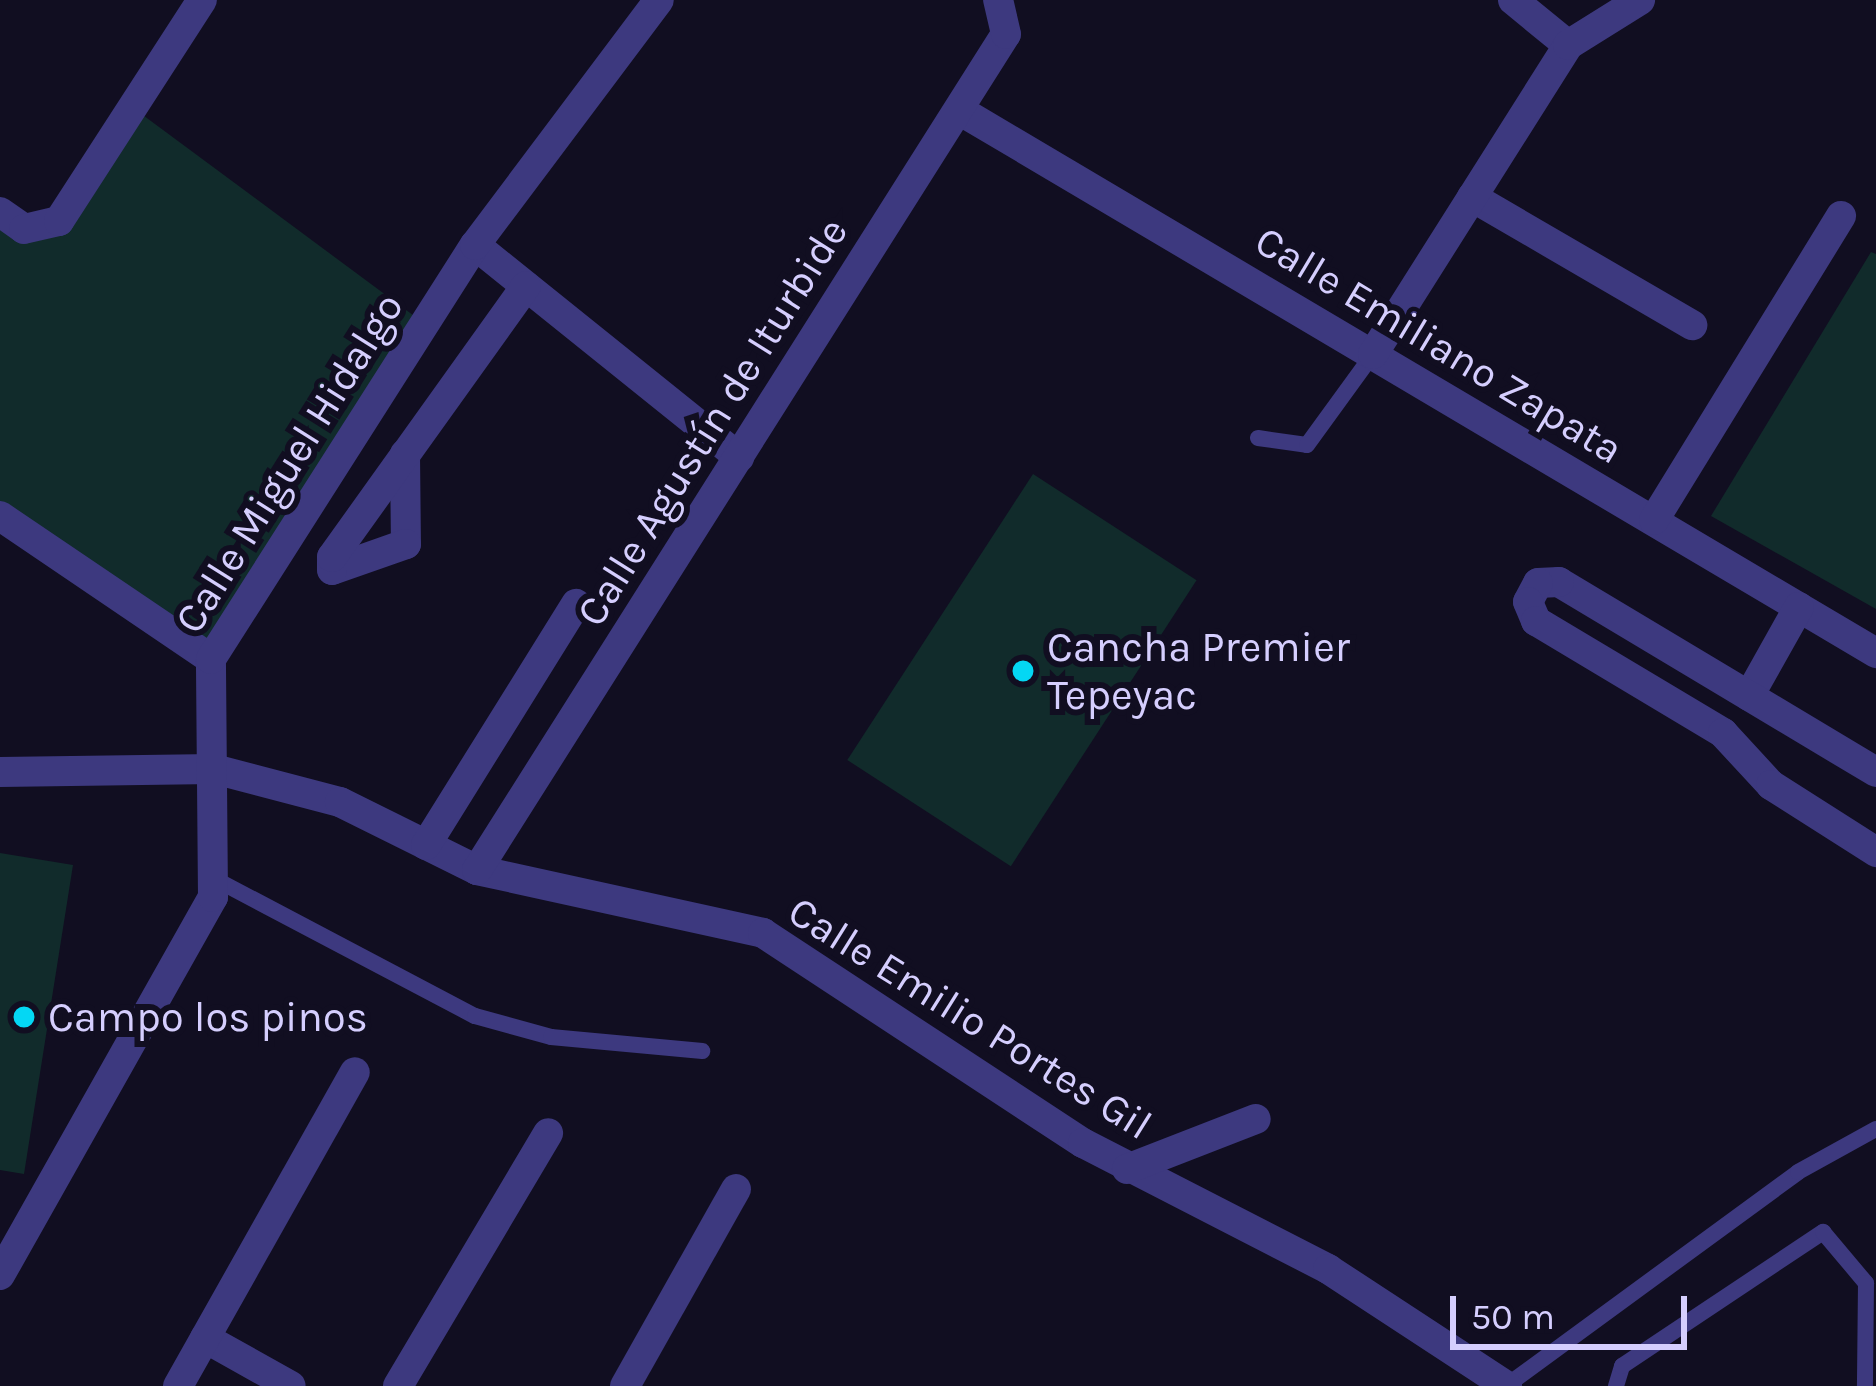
<!DOCTYPE html>
<html>
<head>
<meta charset="utf-8">
<style>
  body { margin:0 }
  #map { position:relative; width:1876px; height:1386px; overflow:hidden; background:#110e21; font-family:Karla,sans-serif }
  div>[style] { position:absolute }
  [style*='--x'] { left:calc(var(--x)*1px); top:calc(var(--y)*1px); width:calc(var(--w)*1px); rotate:calc(var(--a)*1deg) }
  .green>* { inset:0; background:#112b2b; transform-origin:0 0 }
  .lane>* { height:16px; margin:-8px; padding:0 8px; transform-origin:8px; border-radius:8px; background:#3d397f }
  .street>* { height:30px; margin:-15px; padding:0 15px; transform-origin:15px; border-radius:15px; background:#3d397f }
  .dots>* { width:33px; height:33px; translate:-50% -50%; box-sizing:border-box; border:6px solid #110e21; border-radius:50% }
  span { translate:-50% -50%; white-space:nowrap; text-align:center; line-height:1.15; -webkit-text-stroke:12px #110e21; paint-order:stroke }
  .street-label { font-size:42px; color:#d5cefe }
  .poi-label { font-size:42px; color:#d5cefe }
  .left { translate:0 -50%; text-align:left }
  .scale { position:absolute; left:1450px; top:1296px; width:237px; height:54px; box-sizing:border-box; border:6px solid #d5cefe; border-top:0; padding-left:15px; font-size:36px; line-height:42px; white-space:nowrap; color:#d5cefe; -webkit-text-stroke:9px #110e21; paint-order:stroke }
</style>
</head>
<body>
<div id="map">
  <div class="green">
    <div style="clip-path:polygon(132px 107px,425px 324px,211px 659px,0 511px,0 209px,42px 231px)"></div>
    <div style="clip-path:polygon(1871px 252px,1876px 254px,1876px 609px,1711px 516px)"></div>
    <div style="left:1033px;top:474px;width:195px;height:341px;rotate:33deg"></div>
    <div style="clip-path:polygon(0 853px,73px 865px,24px 1174px,0 1170px)"></div>
  </div>
  <div class="lane">
    <div style="--x:1258;--y:438;--w:49;--a:8.1"></div>
    <div style="--x:1307;--y:445;--w:112;--a:-54"></div>
    <div style="--x:213;--y:878;--w:296;--a:27.8"></div>
    <div style="--x:475;--y:1016;--w:79;--a:15.4"></div>
    <div style="--x:551;--y:1037;--w:152;--a:5.3"></div>
    <div style="--x:1506;--y:1386;--w:362;--a:-36.2"></div>
    <div style="--x:1798;--y:1172;--w:89;--a:-28.9"></div>
    <div style="--x:1616;--y:1386;--w:21;--a:-73"></div>
    <div style="--x:1622;--y:1366;--w:242;--a:-33.7"></div>
    <div style="--x:1823;--y:1232;--w:67;--a:49.9"></div>
    <div style="--x:1866;--y:1283;--w:103;--a:90.6"></div>
  </div>
  <div class="street">
    <div style="--x:1513;--y:0;--w:71;--a:39.3"></div>
    <div style="--x:959;--y:110;--w:1066;--a:30.63"></div>
    <div style="--x:1472;--y:197;--w:255;--a:30.2"></div>
    <div style="--x:0;--y:212;--w:29;--a:35"></div>
    <div style="--x:24;--y:229;--w:36;--a:-13"></div>
    <div style="--x:59;--y:221;--w:263;--a:-57.1"></div>
    <div style="--x:475;--y:245;--w:339;--a:38.8"></div>
    <div style="--x:1373;--y:354;--w:365;--a:-57.7"></div>
    <div style="--x:1568;--y:45;--w:85;--a:-32"></div>
    <div style="--x:405;--y:454;--w:90;--a:89.4"></div>
    <div style="--x:406;--y:544;--w:78;--a:160.6"></div>
    <div style="--x:332;--y:570;--w:13;--a:-90"></div>
    <div style="--x:332;--y:557;--w:333;--a:-54.4"></div>
    <div style="--x:0;--y:516;--w:255;--a:34.1"></div>
    <div style="--x:1654;--y:520;--w:357;--a:-58.4"></div>
    <div style="--x:1749;--y:696;--w:102;--a:-60.7"></div>
    <div style="--x:0;--y:772;--w:214;--a:-0.8"></div>
    <div style="--x:214;--y:769;--w:130;--a:14.7"></div>
    <div style="--x:340;--y:802;--w:153;--a:26.4"></div>
    <div style="--x:477;--y:870;--w:293;--a:12.4"></div>
    <div style="--x:763;--y:933;--w:383;--a:33.3"></div>
    <div style="--x:1083;--y:1143;--w:276;--a:27.2"></div>
    <div style="--x:1328;--y:1269;--w:214;--a:33.2"></div>
    <div style="--x:1876;--y:772;--w:370;--a:-149.1"></div>
    <div style="--x:1559;--y:582;--w:21;--a:177"></div>
    <div style="--x:1538;--y:583;--w:21;--a:118"></div>
    <div style="--x:1528;--y:602;--w:21;--a:67"></div>
    <div style="--x:1536;--y:621;--w:218;--a:30.9"></div>
    <div style="--x:1723;--y:733;--w:71;--a:47.3"></div>
    <div style="--x:1771;--y:785;--w:125;--a:32.5"></div>
    <div style="--x:426;--y:845;--w:284;--a:-58.1"></div>
    <div style="--x:477;--y:870;--w:989;--a:-57.68"></div>
    <div style="--x:1006;--y:34;--w:35;--a:-103"></div>
    <div style="--x:1127;--y:1169;--w:138;--a:-21.2"></div>
    <div style="--x:0;--y:1275;--w:434;--a:-60.6"></div>
    <div style="--x:213;--y:897;--w:238;--a:-90.5"></div>
    <div style="--x:211;--y:659;--w:491;--a:-57.5"></div>
    <div style="--x:475;--y:245;--w:306;--a:-53.1"></div>
    <div style="--x:205;--y:1338;--w:98;--a:29.2"></div>
    <div style="--x:178;--y:1386;--w:360;--a:-60.6"></div>
    <div style="--x:398;--y:1386;--w:294;--a:-59.3"></div>
    <div style="--x:625;--y:1386;--w:226;--a:-60.6"></div>
  </div>
  <div class="dots">
    <div style="left:1023px;top:671px;background:#04d7f4"></div>
    <div style="left:24px;top:1017px;background:#04d7f4"></div>
  </div>
  <div class="street-label">
    <span style="left:1439px;top:345px;rotate:31deg">Calle Emiliano Zapata</span>
    <span style="left:712px;top:422px;rotate:-58deg">Calle Agustín de Iturbide</span>
    <span style="left:289px;top:463px;rotate:-58deg">Calle Miguel Hidalgo</span>
    <span style="left:970px;top:1018px;rotate:32deg">Calle Emilio Portes Gil</span>
  </div>
  <div class="poi-label">
    <span class="left" style="left:1047px;top:671px">Cancha Premier<br>Tepeyac</span>
    <span class="left" style="left:48px;top:1017px">Campo los pinos</span>
  </div>
  <div class="scale">50 m</div>
</div>
</body>
</html>
